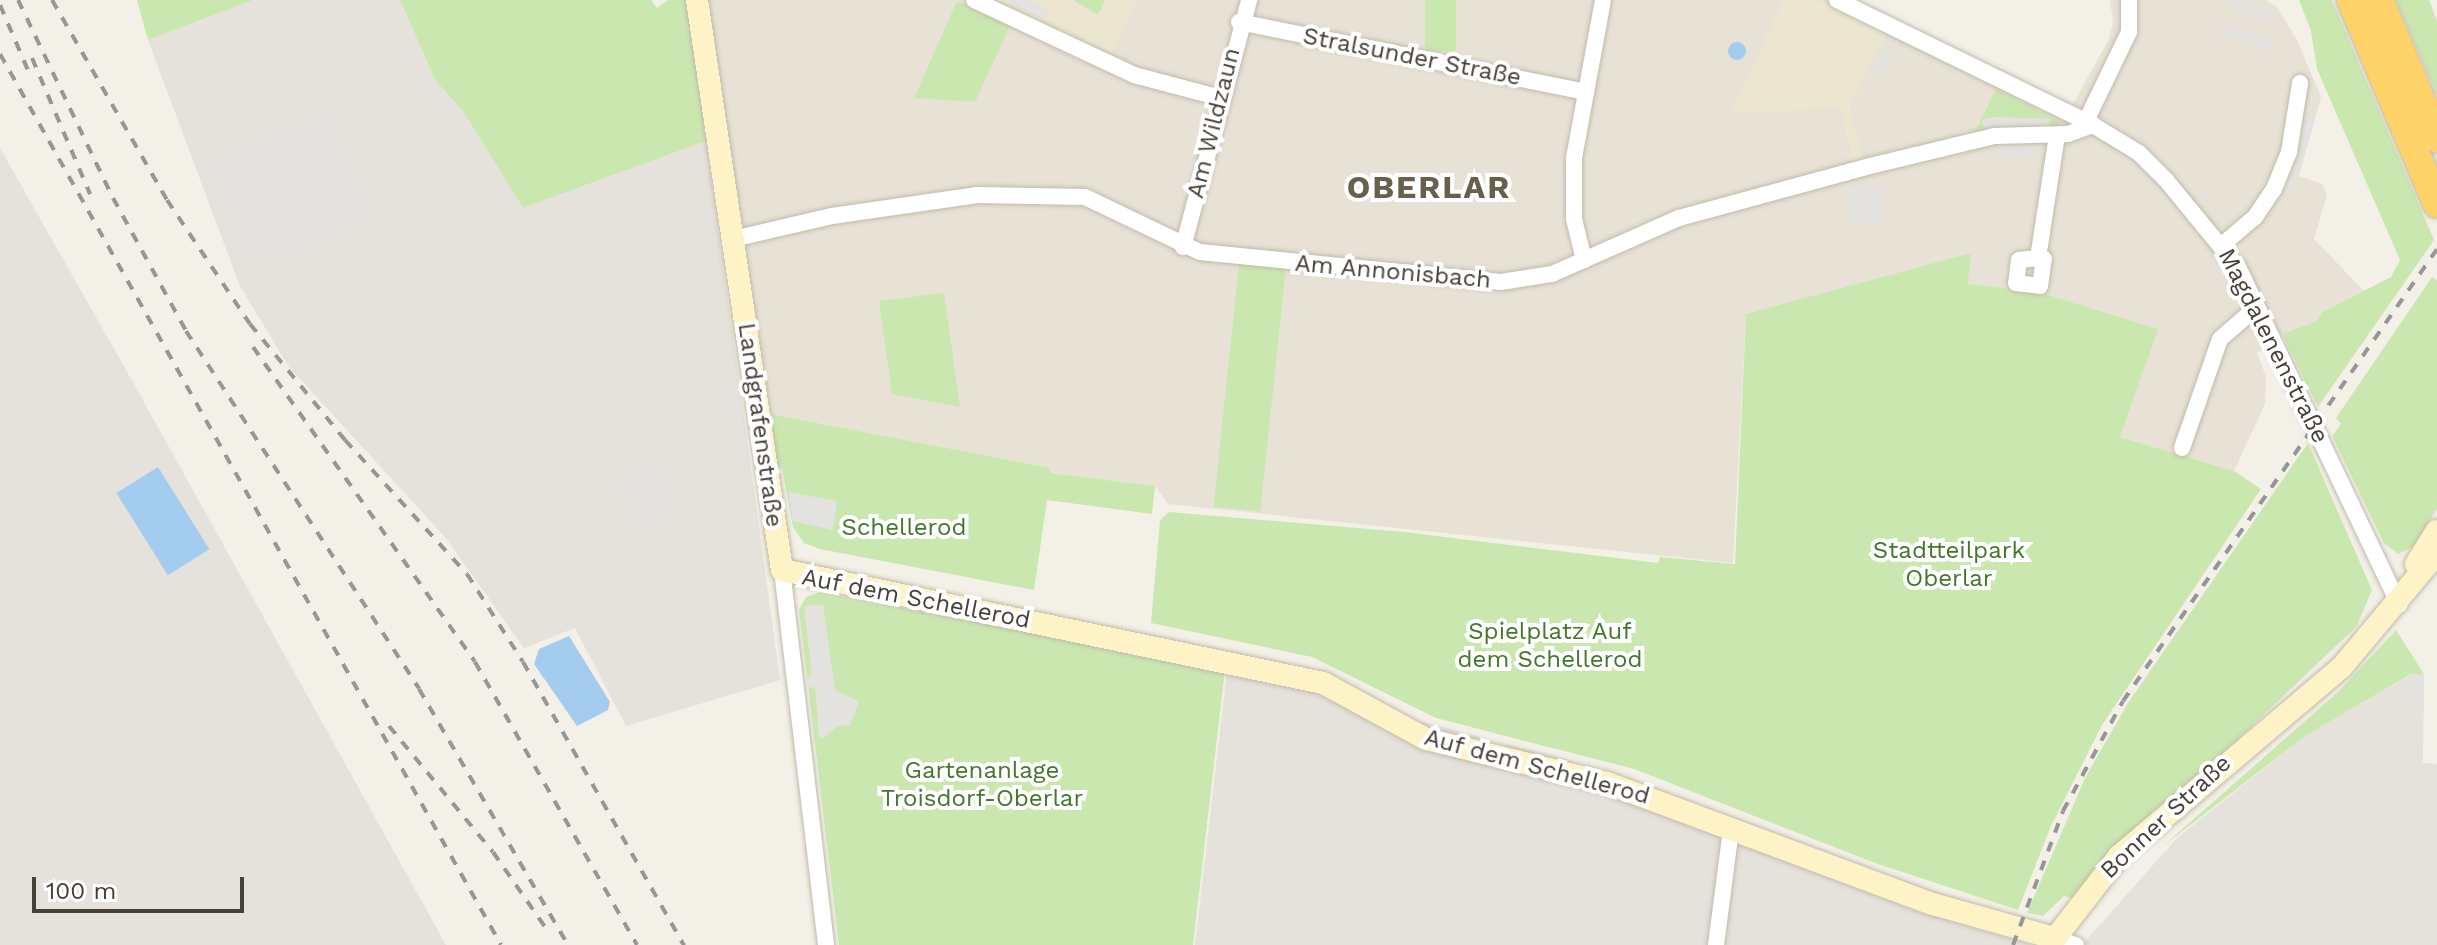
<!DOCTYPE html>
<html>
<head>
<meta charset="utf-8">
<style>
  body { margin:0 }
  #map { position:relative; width:2437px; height:945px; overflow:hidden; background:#f3f0e7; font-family:"Work Sans",sans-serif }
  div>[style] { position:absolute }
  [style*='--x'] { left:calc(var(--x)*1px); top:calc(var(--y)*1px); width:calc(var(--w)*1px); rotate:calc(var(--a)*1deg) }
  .residential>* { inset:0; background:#e7e2d5 }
  .industrial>* { inset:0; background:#e5e1db }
  .education>* { inset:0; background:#ece6d1 }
  .green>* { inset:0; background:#cbe7b0; transform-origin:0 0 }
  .parking>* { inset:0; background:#e4e2df; transform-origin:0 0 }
  .water>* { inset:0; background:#a3ccef; transform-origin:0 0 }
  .round { border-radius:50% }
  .roads { filter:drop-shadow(0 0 2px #c1bbac) drop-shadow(0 0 2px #c1bbac) }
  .street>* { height:16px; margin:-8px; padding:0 8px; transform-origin:8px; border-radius:8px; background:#fff }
  .secondary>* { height:22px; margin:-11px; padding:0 11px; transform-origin:11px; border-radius:11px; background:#fef3c6 }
  .highway>* { height:28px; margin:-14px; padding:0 14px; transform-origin:14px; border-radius:14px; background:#fcd269 }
  .rail>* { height:4px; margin-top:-2px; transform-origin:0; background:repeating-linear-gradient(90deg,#969696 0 10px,transparent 0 20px) }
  span { translate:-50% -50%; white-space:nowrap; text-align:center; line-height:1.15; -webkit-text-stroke:8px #fff; paint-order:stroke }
  .street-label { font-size:24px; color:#464036 }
  .park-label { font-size:24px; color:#43772a }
  .district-label { font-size:32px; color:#695f4d; font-weight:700; letter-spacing:2px }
  .scale { position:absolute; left:32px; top:877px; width:212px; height:36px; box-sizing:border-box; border:4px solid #464036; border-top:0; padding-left:10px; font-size:24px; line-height:28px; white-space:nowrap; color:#464036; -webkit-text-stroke:6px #fff; paint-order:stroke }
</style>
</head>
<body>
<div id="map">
  <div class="residential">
    <div style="clip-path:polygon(708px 0,1848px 0,2069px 111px,2109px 39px,2113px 22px,2110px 0,2265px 0,2276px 6px,2297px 40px,2321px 97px,2299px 176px,2322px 184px,2327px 195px,2314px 239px,2364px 291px,2316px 322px,2282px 334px,2257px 353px,2266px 377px,2265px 404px,2234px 471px,2120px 437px,2157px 329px,2039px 292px,1968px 284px,1970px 254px,1746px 314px,1733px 563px,1168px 504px,1155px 486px,1050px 473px,1050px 468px,771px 414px)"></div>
  </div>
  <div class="industrial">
    <div style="clip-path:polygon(253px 0,400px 0,435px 80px,463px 111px,523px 208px,706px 141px,780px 680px,626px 726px,575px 628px,524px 648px,445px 537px,289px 367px,240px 286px,148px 40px)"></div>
    <div style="clip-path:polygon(0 148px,135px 386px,446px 945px,0 945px)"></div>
    <div style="clip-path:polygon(1227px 671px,1327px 696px,1417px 748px,1583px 786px,1911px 909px,2031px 945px,1195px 945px)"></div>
    <div style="clip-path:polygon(2412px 674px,2424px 674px,2423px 763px,2437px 764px,2437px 945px,2082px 945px,2177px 838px,2302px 738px)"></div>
  </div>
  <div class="education">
    <div style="clip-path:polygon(989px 0,1137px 0,1110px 56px)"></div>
    <div style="clip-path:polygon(1783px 0,1817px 0,1887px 33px,1849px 108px,1863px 162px,1854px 164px,1841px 109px,1731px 113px)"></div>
  </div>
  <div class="green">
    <div style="clip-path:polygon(137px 0,253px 0,148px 40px)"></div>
    <div style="clip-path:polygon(400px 0,651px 0,657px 8px,668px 0,690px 0,706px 141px,523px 208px,463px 111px,435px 80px)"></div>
    <div style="clip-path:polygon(1073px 0,1105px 0,1098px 15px)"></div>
    <div style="left:1425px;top:0;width:31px;height:51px"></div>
    <div style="clip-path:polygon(2299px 0,2332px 0,2434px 240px,2318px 407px,2282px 334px,2315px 322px,2323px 312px,2391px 277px,2400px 260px,2317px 69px,2311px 31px)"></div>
    <div style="clip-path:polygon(2396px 0,2429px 0,2437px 21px,2437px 95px)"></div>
    <div style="clip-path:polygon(957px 1px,1010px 26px,975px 102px,914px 98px)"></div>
    <div style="clip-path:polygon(1996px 89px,2060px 122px,2058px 130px,2049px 130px,2049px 119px,1974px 134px)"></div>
    <div style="clip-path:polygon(1971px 253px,1968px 284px,2039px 292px,2158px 329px,2120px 437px,2234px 471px,2261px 489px,2102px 725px,2051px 826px,2018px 910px,1875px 863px,1634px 769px,1436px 718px,1312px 657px,1151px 623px,1160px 520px,1169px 512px,1404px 532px,1658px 563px,1660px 557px,1735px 564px,1746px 314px)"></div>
    <div style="left:1239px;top:264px;width:47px;height:244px;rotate:6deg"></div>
    <div style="clip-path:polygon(2432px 277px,2437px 280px,2437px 509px,2413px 547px,2398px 554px,2384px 543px,2332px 436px,2341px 424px,2336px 418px)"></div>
    <div style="clip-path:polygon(944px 293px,960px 407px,892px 394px,879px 301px)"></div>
    <div style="clip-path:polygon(771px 414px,1050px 468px,1050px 473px,1155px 486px,1152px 514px,1047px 500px,1034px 590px,820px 549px,804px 543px,793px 527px,782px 468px,776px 467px)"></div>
    <div style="clip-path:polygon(2308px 443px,2372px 590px,2357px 626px,2071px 898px,2064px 896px,2043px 916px,2027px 913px,2085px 778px,2128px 703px)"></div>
    <div style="clip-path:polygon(820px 592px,1225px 670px,1193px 945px,839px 945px,799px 610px,806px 597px)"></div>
    <div style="clip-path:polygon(2396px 630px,2424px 674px,2411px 674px,2302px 738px,2162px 847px,2339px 691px)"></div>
  </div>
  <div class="parking">
    <div style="clip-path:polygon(1010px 0,1030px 0,1049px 9px,1044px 21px,1008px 4px)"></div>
    <div style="clip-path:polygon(2239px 0,2276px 15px,2281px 25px,2239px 13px,2227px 1px)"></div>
    <div style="clip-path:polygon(2221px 26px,2272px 40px,2269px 49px,2219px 34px)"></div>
    <div style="left:1884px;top:49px;width:11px;height:27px;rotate:27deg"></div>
    <div style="left:327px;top:114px;width:114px;height:126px;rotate:68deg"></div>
    <div style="clip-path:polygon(1994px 117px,2049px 119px,2049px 130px,1985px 131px,1982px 120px)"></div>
    <div style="clip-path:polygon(2304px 118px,2315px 121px,2292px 192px,2284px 189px)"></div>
    <div style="left:2002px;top:144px;width:37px;height:11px;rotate:3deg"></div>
    <div style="left:1851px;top:186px;width:33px;height:35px;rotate:5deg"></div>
    <div style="left:658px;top:465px;width:53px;height:33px;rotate:71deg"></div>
    <div style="clip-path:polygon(788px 492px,837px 501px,833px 530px,793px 521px)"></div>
    <div style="clip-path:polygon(823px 605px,835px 690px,859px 702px,850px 726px,839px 725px,824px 738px,819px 738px,815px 687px,808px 688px,807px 678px,812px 676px,804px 606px)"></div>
    <div style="left:2412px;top:674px;width:12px;height:40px"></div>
    <div style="clip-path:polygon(1426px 722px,1491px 740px,1494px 746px,1418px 723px)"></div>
    <div style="left:1507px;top:744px;width:67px;height:6px;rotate:14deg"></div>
  </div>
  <div class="water">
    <div class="round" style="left:1728px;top:42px;width:18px;height:18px"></div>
    <div style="left:158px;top:467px;width:97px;height:49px;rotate:58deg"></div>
    <div style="clip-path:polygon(569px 636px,610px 702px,608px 710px,577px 726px,534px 664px,539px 649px)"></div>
  </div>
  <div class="roads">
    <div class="street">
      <div style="--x:974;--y:0;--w:177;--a:25.1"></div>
      <div style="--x:1134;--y:75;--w:90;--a:14.8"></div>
      <div style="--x:1837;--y:0;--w:285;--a:26"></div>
      <div style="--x:2093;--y:125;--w:54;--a:31.3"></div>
      <div style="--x:2139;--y:153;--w:38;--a:45"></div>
      <div style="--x:2166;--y:180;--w:115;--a:50.6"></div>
      <div style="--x:2239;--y:269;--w:372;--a:64.5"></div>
      <div style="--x:1239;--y:22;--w:354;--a:11.4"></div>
      <div style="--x:2086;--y:121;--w:99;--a:-64.2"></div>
      <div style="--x:2129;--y:32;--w:32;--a:-90"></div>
      <div style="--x:733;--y:239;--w:102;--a:-13.1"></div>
      <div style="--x:832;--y:216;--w:147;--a:-8.2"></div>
      <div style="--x:977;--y:195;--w:108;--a:1.1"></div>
      <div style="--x:1085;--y:197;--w:127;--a:25.6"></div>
      <div style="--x:1200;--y:252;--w:302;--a:5.7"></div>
      <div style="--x:1501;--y:282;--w:52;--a:-8.9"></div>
      <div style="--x:1552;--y:274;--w:139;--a:-23.8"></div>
      <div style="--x:1679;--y:218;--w:198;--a:-15.2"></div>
      <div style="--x:1870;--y:166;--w:128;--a:-13.6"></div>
      <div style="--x:1994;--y:136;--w:74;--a:-1.5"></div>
      <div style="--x:2068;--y:134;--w:27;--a:-20"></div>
      <div style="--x:2223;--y:244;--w:42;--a:-40.2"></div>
      <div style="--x:2255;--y:217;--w:34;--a:-56"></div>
      <div style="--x:2274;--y:189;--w:40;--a:-68"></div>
      <div style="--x:2289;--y:152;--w:70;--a:-80.9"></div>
      <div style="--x:1183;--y:247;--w:256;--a:-75"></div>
      <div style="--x:2038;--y:258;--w:19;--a:174"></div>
      <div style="--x:2019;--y:260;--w:23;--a:97"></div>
      <div style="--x:2016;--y:283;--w:24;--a:7"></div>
      <div style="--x:2040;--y:286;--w:27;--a:-82"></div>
      <div style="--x:2044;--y:259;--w:6;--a:-171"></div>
      <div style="--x:2038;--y:258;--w:124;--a:-81.2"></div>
      <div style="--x:1584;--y:260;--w:42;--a:-103.7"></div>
      <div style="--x:1574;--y:219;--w:61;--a:-90"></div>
      <div style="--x:1574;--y:158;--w:161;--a:-79.6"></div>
      <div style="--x:2182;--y:448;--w:115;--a:-70.8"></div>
      <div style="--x:2220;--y:339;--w:49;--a:-40.9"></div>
      <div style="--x:782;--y:570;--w:378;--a:83.3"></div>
      <div style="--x:2054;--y:938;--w:23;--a:18"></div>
      <div style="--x:1716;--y:945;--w:117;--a:-82.6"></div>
    </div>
    <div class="secondary">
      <div style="--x:697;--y:0;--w:576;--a:81.52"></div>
      <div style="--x:782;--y:570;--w:553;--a:11.8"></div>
      <div style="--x:1323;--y:683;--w:117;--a:28.5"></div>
      <div style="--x:1426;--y:739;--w:186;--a:13.7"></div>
      <div style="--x:1607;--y:783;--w:348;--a:20.4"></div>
      <div style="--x:1933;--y:904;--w:126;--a:15.7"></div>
      <div style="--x:2416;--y:564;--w:39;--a:-58"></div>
      <div style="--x:2050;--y:945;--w:113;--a:-52.2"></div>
      <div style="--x:2119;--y:856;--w:291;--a:-40.3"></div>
      <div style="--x:2341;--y:668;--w:150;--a:-50.1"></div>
    </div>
    <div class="highway">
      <div style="--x:2351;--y:0;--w:221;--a:67.1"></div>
      <div style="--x:2379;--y:0;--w:150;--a:67.2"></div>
    </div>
  </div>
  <div class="rail">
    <div style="--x:18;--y:0;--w:220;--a:64.4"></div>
    <div style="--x:113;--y:198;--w:152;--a:61.2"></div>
    <div style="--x:186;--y:331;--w:427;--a:56.9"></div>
    <div style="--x:419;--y:689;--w:296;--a:59.8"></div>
    <div style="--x:52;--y:0;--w:231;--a:60.1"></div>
    <div style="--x:167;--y:200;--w:149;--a:56.2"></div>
    <div style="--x:250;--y:324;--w:150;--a:50.7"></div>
    <div style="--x:345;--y:440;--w:181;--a:47.7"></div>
    <div style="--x:467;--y:574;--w:104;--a:57.5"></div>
    <div style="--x:523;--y:662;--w:326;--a:60.4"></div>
    <div style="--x:0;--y:5;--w:76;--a:66.8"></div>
    <div style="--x:0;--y:54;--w:1022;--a:60.65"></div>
    <div style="--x:32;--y:58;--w:148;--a:66.9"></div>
    <div style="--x:253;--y:347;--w:385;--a:54.8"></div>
    <div style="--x:475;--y:662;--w:326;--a:60.2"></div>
    <div style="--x:389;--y:726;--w:163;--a:50.5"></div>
    <div style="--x:493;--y:852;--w:96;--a:55.2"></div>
    <div style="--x:2013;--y:945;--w:143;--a:-69.5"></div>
    <div style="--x:2063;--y:811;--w:125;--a:-61.4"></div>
    <div style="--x:2123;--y:701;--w:550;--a:-55.21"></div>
  </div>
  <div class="street-label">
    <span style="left:1412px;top:57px;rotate:11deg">Stralsunder Straße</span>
    <span style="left:1214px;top:123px;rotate:-76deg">Am Wildzaun</span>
    <span style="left:1393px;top:272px;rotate:5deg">Am Annonisbach</span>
    <span style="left:2273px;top:346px;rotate:63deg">Magdalenenstraße</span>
    <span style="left:760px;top:425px;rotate:82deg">Landgrafenstraße</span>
    <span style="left:916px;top:599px;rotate:11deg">Auf dem Schellerod</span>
    <span style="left:1537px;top:767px;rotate:15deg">Auf dem Schellerod</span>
    <span style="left:2166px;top:817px;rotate:-43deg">Bonner Straße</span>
  </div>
  <div class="park-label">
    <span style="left:904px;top:528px">Schellerod</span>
    <span style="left:1949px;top:565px">Stadtteilpark<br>Oberlar</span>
    <span style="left:1550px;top:646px">Spielplatz Auf<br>dem Schellerod</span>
    <span style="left:982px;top:785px">Gartenanlage<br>Troisdorf-Oberlar</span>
  </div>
  <div class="district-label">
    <span style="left:1429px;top:187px">OBERLAR</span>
  </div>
  <div class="scale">100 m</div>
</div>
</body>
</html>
